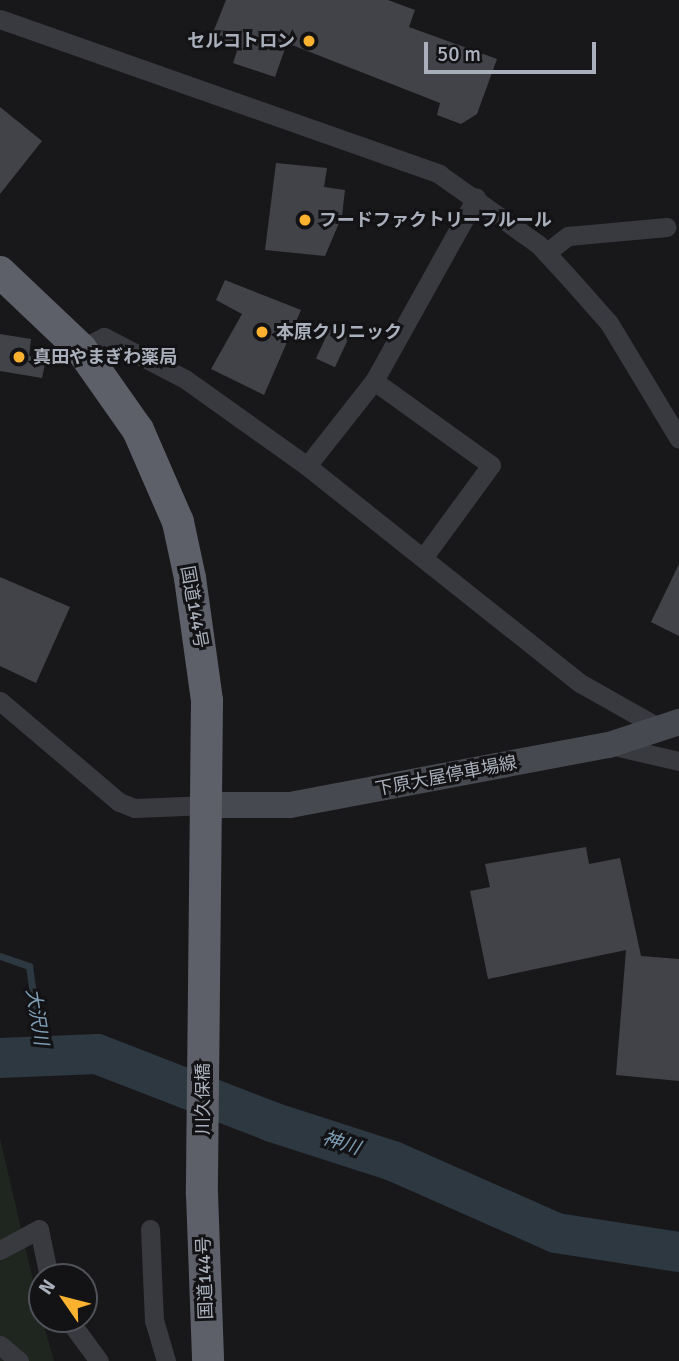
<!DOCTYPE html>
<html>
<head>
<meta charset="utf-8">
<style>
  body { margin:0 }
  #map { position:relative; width:679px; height:1361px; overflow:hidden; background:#18181b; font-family:Signika,"Noto Sans JP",sans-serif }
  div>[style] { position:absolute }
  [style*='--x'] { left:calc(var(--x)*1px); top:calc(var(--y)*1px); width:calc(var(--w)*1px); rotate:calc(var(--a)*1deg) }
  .green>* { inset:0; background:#1e261f }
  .stream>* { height:7px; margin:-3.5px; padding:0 3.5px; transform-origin:3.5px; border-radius:3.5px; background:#2d3840 }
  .river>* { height:40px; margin:-20px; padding:0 20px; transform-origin:20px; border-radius:20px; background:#2d3840 }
  .building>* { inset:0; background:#424348; transform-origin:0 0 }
  .minor>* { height:19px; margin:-9.5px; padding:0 9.5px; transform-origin:9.5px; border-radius:9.5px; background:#393a40 }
  .secondary>* { height:26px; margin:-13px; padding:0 13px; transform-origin:13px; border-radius:13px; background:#474950 }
  .trunk>* { height:32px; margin:-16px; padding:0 16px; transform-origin:16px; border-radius:16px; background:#5d6068 }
  .dots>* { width:19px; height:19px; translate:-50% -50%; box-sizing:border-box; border:4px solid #131316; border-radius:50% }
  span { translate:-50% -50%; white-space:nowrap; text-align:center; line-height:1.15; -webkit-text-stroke:6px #131316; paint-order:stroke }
  .poi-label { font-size:18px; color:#aab0bb; font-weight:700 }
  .right { translate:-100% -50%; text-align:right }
  .left { translate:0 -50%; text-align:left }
  .street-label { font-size:18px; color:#aab0bb }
  .water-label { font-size:19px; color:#7f9fb7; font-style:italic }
  .north { position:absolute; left:28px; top:1263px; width:70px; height:70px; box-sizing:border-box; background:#131316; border:2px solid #4f5258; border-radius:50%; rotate:305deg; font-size:19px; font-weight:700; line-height:28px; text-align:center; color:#aab0bb }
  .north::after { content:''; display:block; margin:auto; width:24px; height:32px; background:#fcb12f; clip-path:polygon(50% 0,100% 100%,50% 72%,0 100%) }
  .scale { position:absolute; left:424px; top:42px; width:172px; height:32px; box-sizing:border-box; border:4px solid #aab0bb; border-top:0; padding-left:9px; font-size:21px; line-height:24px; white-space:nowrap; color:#aab0bb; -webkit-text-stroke:5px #131316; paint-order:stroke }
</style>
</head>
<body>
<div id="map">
  <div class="green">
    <div style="clip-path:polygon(0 1138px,42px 1319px,54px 1361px,0 1361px)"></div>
  </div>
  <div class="stream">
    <div style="--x:0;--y:956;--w:31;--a:19"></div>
    <div style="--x:29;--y:966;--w:91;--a:81.8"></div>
  </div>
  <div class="river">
    <div style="--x:0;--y:1058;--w:97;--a:-2.4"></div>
    <div style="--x:97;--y:1054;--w:188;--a:21.2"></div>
    <div style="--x:272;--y:1122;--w:127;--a:17.9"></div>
    <div style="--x:393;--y:1161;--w:178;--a:23.8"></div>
    <div style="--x:556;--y:1233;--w:124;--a:8.8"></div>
  </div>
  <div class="building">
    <div style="clip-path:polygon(226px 0,388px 0,415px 10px,409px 27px,497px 59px,477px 114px,461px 124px,437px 115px,440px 103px,287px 43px,275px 77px,233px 63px,237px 51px,210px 40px)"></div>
    <div style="clip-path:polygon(0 107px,42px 141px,0 194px)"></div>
    <div style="clip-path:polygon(276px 163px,327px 168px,324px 187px,345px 190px,342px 216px,325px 256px,265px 250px)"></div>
    <div style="clip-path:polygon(225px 280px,301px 310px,264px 395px,211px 369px,242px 314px,216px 300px)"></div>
    <div style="left:332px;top:324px;width:21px;height:38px;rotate:25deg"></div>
    <div style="clip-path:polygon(0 334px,31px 339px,29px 356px,46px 359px,42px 378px,0 371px)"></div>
    <div style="clip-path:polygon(679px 564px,679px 636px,651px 622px)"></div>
    <div style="clip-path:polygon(0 577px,70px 607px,36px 683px,0 666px)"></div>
    <div style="clip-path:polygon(586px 847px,589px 864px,620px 858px,641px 956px,679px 959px,679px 1081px,616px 1075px,626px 950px,488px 979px,470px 891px,490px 887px,485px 864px)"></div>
  </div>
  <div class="minor">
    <div style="--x:0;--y:19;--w:466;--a:19.4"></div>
    <div style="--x:439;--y:174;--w:121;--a:35.3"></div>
    <div style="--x:538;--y:244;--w:49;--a:47.5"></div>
    <div style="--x:571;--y:280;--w:57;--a:48.5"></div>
    <div style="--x:609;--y:323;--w:135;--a:58.9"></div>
    <div style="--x:546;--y:253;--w:28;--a:-38"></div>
    <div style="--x:568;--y:236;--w:99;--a:-5.2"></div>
    <div style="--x:81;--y:349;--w:26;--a:-28"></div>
    <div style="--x:104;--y:337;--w:91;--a:27.4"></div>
    <div style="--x:185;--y:379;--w:150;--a:35.5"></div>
    <div style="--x:307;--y:466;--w:349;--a:38.5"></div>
    <div style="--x:580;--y:683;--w:92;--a:29.4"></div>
    <div style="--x:374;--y:381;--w:144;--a:35.7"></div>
    <div style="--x:491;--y:465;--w:115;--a:126.2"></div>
    <div style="--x:307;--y:466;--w:108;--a:-51.8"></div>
    <div style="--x:374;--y:381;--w:210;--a:-60.9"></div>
    <div style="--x:0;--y:701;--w:156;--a:40.3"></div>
    <div style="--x:119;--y:802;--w:17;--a:21"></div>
    <div style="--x:135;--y:808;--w:73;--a:-2.4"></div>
    <div style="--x:610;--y:745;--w:71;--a:13.1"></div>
    <div style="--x:150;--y:1229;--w:91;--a:87.5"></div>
    <div style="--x:154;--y:1320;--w:43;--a:73.7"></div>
    <div style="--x:0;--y:1250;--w:44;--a:-28.3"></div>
    <div style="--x:39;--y:1229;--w:49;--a:78.2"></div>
    <div style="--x:68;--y:1319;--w:52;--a:53.6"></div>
    <div style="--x:0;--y:1345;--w:25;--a:40"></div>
  </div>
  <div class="secondary">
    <div style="--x:208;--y:805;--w:82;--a:0"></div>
    <div style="--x:290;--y:805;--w:325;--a:-10.7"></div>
    <div style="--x:609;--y:745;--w:74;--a:-18.2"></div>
  </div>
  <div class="trunk">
    <div style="--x:0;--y:272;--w:112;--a:43.5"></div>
    <div style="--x:81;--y:349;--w:99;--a:54.9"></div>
    <div style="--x:138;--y:430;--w:100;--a:66.5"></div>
    <div style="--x:178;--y:522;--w:57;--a:77.9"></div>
    <div style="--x:190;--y:578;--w:124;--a:82.1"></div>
    <div style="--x:207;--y:701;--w:493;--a:90.6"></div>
    <div style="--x:202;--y:1194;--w:167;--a:87.9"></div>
  </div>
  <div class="dots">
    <div style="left:309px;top:41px;background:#fcb12f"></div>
    <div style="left:305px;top:220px;background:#fcb12f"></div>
    <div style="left:262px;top:332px;background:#fcb12f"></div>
    <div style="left:19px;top:357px;background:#fcb12f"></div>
  </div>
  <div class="poi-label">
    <span class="right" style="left:295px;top:41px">セルコトロン</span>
    <span class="left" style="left:319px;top:220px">フードファクトリーフルール</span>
    <span class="left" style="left:276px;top:332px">本原クリニック</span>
    <span class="left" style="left:33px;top:357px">真田やまぎわ薬局</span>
  </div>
  <div class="street-label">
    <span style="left:194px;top:607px;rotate:80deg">国道144号</span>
    <span style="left:446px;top:776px;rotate:-11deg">下原大屋停車場線</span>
    <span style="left:203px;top:1099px;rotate:-90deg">川久保橋</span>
    <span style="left:205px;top:1278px;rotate:-92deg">国道144号</span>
  </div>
  <div class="water-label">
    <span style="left:36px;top:1017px;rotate:81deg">大沢川</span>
    <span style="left:341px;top:1144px;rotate:18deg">神川</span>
  </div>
  <div class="north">N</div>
  <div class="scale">50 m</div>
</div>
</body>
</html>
